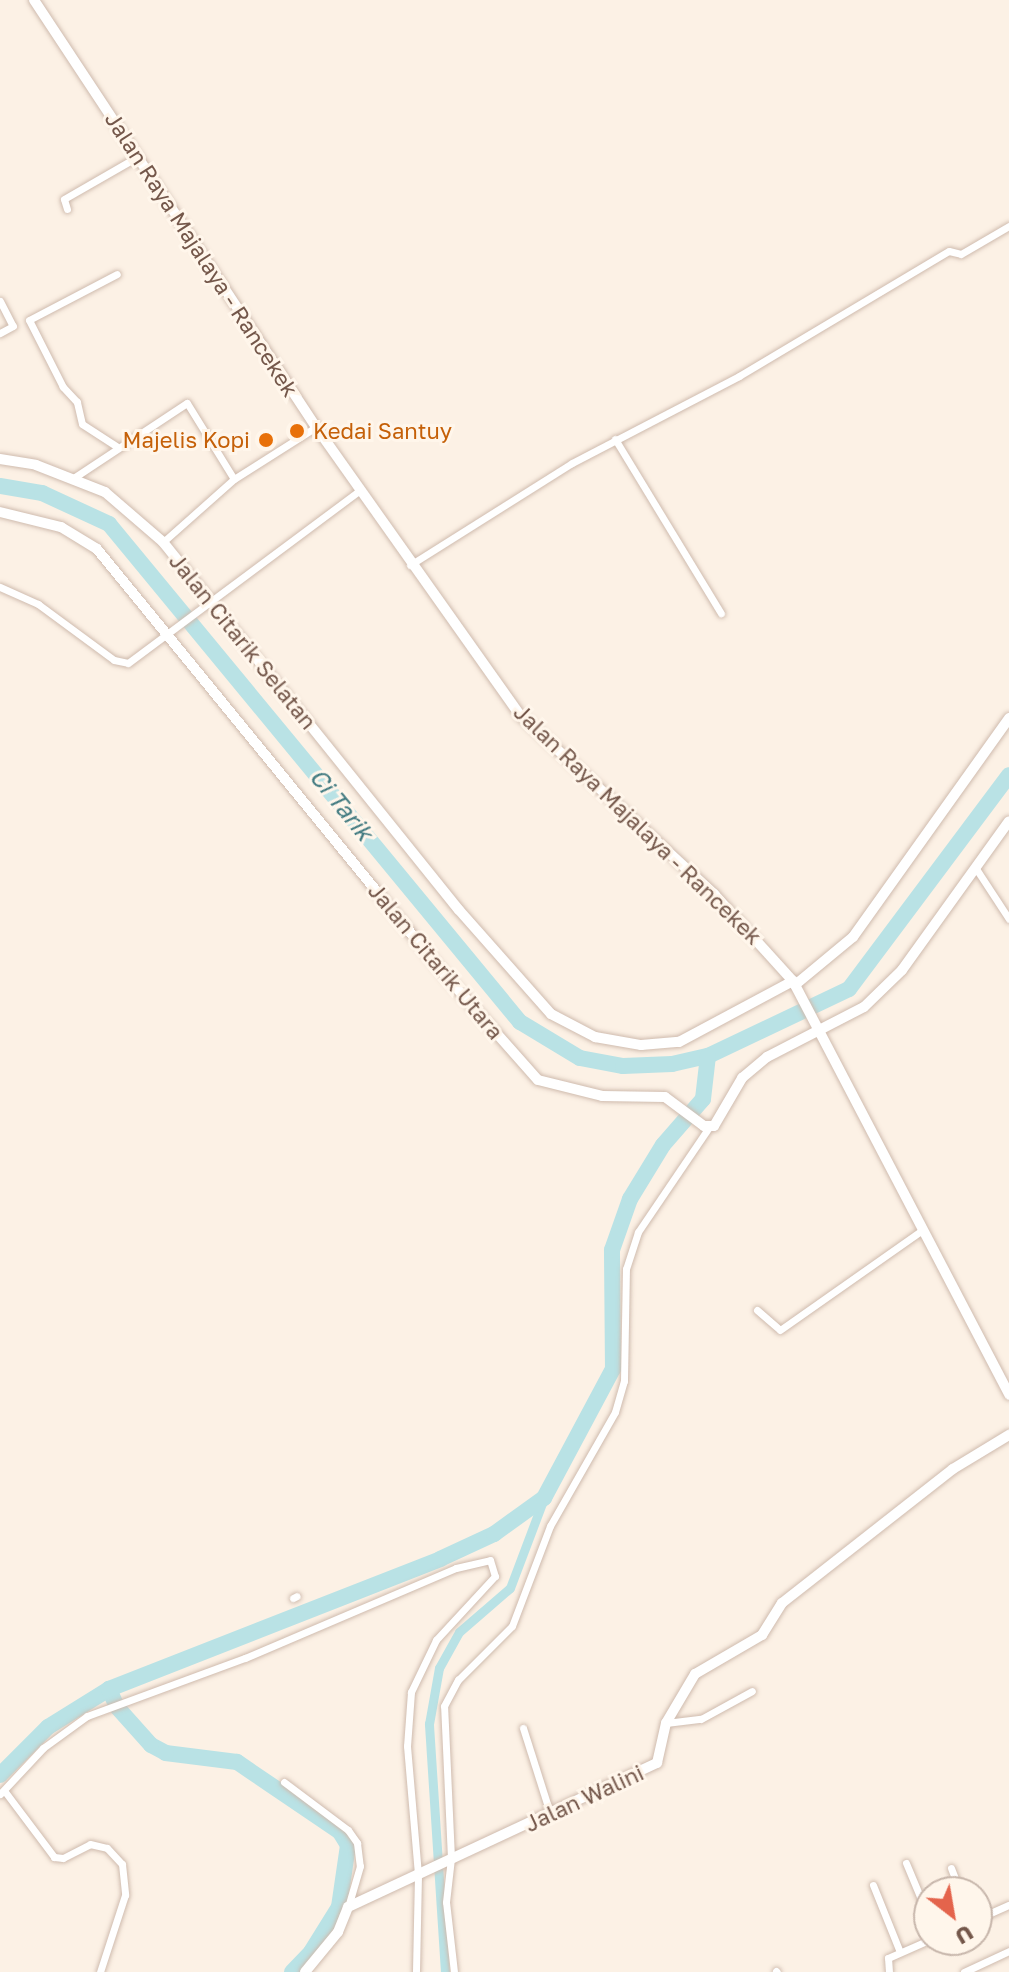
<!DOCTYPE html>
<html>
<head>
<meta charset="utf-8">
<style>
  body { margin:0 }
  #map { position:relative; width:1009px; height:1972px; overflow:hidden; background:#fcf1e5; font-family:"Golos Text",sans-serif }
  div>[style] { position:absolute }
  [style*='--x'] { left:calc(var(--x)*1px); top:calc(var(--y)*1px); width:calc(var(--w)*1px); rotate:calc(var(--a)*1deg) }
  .canal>* { height:9px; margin:-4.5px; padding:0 4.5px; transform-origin:4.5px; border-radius:4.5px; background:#b9e2e5 }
  .river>* { height:16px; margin:-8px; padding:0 8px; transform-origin:8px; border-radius:8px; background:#b9e2e5 }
  .roads { filter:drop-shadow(0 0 2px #cfbbae) drop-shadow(0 0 2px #cfbbae) }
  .street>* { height:7px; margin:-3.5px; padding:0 3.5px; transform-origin:3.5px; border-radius:3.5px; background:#fff }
  .secondary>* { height:10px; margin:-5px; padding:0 5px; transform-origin:5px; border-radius:5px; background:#fff }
  .dots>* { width:22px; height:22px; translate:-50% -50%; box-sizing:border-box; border:4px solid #fff6eb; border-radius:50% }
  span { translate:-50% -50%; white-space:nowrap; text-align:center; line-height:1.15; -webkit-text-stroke:6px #fff6eb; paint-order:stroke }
  .street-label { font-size:22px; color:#74574a }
  .food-label { font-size:22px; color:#c56008 }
  .left { translate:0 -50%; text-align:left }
  .right { translate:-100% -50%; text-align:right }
  .water-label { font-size:24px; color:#417a80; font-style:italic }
  .north { position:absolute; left:913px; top:1876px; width:80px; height:80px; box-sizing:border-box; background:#fff6eb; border:2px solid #c7b6ab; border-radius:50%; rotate:149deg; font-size:22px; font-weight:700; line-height:32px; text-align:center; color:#74574a }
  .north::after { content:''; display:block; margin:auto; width:28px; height:36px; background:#e4644c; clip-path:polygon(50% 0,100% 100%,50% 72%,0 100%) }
</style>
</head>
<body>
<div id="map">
  <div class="canal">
    <div style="--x:445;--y:1972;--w:249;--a:-93.7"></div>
    <div style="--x:429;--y:1724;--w:57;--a:-79.9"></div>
    <div style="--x:439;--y:1668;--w:41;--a:-60.9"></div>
    <div style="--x:459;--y:1632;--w:67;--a:-40.8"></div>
    <div style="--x:510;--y:1588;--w:96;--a:-69.3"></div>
  </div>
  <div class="river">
    <div style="--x:0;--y:486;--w:43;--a:9.5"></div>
    <div style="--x:42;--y:493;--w:74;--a:24.8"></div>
    <div style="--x:109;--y:524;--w:646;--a:50.47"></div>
    <div style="--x:520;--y:1022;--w:70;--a:31"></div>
    <div style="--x:580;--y:1058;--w:44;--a:10.5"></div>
    <div style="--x:623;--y:1066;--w:49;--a:-2.3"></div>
    <div style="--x:672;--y:1064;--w:37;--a:-13"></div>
    <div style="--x:708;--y:1056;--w:156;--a:-25.4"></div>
    <div style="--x:849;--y:989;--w:267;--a:-53.2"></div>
    <div style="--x:0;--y:1775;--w:68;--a:-45"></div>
    <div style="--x:48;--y:1727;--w:72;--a:-31.9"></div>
    <div style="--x:292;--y:1972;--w:28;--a:-46"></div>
    <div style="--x:311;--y:1952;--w:53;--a:-58.1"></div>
    <div style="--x:339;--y:1907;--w:63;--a:-81.7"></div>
    <div style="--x:348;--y:1845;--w:15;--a:-122"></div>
    <div style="--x:340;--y:1832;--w:125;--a:-145.8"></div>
    <div style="--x:237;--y:1762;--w:72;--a:-172.8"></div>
    <div style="--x:166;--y:1753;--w:17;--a:-152"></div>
    <div style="--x:151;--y:1745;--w:51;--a:-131.8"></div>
    <div style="--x:117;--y:1707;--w:20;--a:-114"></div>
    <div style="--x:109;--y:1689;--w:356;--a:-21.4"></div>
    <div style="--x:440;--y:1559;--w:60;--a:-24.8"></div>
    <div style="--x:494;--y:1534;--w:62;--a:-35.8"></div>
    <div style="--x:544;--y:1498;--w:146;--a:-61.9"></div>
    <div style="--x:613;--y:1369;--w:119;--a:-90.5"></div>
    <div style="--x:612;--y:1250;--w:54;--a:-70.6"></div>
    <div style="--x:630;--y:1199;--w:63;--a:-58.6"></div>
    <div style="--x:663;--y:1145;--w:61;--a:-49"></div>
    <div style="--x:703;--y:1099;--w:43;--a:-83.4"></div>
  </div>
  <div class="roads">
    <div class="street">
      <div style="--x:67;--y:209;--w:10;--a:-107"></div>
      <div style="--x:64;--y:199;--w:84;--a:-29.9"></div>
      <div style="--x:0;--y:301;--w:28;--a:63"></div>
      <div style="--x:13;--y:326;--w:15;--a:152"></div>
      <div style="--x:615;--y:439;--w:204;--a:58.7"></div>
      <div style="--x:116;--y:446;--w:40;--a:-147.1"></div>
      <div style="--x:82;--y:424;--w:23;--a:-103"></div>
      <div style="--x:77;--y:402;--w:21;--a:-133"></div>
      <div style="--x:63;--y:387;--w:75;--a:-116.9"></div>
      <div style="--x:29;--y:320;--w:99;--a:-27.6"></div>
      <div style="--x:75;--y:477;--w:134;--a:-33.5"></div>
      <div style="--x:187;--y:403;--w:89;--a:58.3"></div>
      <div style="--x:163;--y:542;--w:95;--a:-41.6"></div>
      <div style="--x:234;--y:479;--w:97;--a:-32.4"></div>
      <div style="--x:410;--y:565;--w:191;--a:-32.2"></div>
      <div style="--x:572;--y:463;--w:188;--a:-27.5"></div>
      <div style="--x:739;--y:376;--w:244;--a:-30.8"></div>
      <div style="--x:949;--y:251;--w:12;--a:14"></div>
      <div style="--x:961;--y:254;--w:56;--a:-30.3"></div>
      <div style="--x:0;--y:587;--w:42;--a:24.1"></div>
      <div style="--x:38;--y:604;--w:94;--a:36.4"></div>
      <div style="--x:114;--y:660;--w:14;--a:12"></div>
      <div style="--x:128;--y:663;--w:289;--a:-36.7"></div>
      <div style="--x:975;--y:867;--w:62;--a:56.8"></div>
      <div style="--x:757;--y:1310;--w:30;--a:41"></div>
      <div style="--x:780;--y:1330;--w:172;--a:-35.1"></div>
      <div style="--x:293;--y:1598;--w:4;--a:-27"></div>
      <div style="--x:666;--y:1723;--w:35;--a:-7"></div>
      <div style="--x:701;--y:1719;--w:58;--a:-28.8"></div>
      <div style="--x:523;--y:1728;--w:89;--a:72.4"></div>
      <div style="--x:284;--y:1782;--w:80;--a:36.9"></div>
      <div style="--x:348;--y:1830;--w:16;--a:55"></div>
      <div style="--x:357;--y:1843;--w:23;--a:83"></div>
      <div style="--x:360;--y:1866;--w:43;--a:106.3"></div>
      <div style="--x:6;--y:1793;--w:80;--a:53.1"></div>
      <div style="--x:54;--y:1857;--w:9;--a:6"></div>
      <div style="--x:63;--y:1858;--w:30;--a:-27"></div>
      <div style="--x:90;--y:1844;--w:17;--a:13"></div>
      <div style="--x:107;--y:1848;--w:22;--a:47"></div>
      <div style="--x:122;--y:1864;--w:31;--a:84"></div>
      <div style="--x:125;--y:1895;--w:81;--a:108"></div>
      <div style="--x:0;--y:1794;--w:63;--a:-46.9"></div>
      <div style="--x:43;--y:1748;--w:54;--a:-36"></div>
      <div style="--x:87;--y:1716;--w:168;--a:-20.2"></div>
      <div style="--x:245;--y:1658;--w:229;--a:-23.1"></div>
      <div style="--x:456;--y:1568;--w:35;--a:-13"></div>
      <div style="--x:490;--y:1560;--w:17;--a:73"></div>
      <div style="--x:495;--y:1576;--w:87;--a:132.7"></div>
      <div style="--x:436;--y:1640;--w:58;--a:115.7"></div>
      <div style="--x:411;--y:1692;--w:54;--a:94.2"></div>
      <div style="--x:407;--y:1746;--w:129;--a:85.1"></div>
      <div style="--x:418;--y:1875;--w:97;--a:91.2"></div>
      <div style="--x:906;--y:1863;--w:60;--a:67.3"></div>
      <div style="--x:951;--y:1868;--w:26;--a:69"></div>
      <div style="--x:873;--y:1885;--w:72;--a:68.1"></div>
      <div style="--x:977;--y:1919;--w:35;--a:-24"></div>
      <div style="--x:776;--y:1971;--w:1;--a:45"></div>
      <div style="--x:454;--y:1972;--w:70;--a:-96.5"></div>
      <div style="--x:446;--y:1902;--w:44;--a:-83.5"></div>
      <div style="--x:451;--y:1858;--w:152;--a:-92.6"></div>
      <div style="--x:444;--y:1706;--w:30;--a:-62"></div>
      <div style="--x:458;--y:1680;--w:76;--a:-45"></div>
      <div style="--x:512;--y:1626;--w:107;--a:-69.2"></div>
      <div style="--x:550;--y:1526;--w:131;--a:-60.3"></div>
      <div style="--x:615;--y:1412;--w:32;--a:-74"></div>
      <div style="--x:624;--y:1381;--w:112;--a:-89"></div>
      <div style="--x:626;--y:1269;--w:39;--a:-72"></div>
      <div style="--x:638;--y:1232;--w:127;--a:-55.9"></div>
      <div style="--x:889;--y:1972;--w:14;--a:-94"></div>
      <div style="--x:888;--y:1958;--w:45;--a:-23.7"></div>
      <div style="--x:964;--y:1972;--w:50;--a:-25"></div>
    </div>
    <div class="secondary">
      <div style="--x:34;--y:0;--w:512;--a:56.56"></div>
      <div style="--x:316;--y:427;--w:354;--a:54.7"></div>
      <div style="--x:521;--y:716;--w:263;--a:42.7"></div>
      <div style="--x:714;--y:894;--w:118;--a:47.8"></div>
      <div style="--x:793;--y:981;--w:467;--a:62.4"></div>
      <div style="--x:0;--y:459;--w:36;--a:9"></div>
      <div style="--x:36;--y:465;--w:74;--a:21.4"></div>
      <div style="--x:105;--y:492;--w:77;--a:40.8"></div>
      <div style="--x:163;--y:542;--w:472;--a:51.2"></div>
      <div style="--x:459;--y:910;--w:139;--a:48.5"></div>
      <div style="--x:551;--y:1014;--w:50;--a:27.6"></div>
      <div style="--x:595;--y:1037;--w:47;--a:9.9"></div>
      <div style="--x:641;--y:1045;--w:38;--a:-5"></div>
      <div style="--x:679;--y:1042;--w:129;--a:-28.2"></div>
      <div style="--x:0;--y:512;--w:63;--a:13.8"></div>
      <div style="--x:61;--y:527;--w:42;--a:31.4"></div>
      <div style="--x:97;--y:549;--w:550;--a:50.75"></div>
      <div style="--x:445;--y:975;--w:140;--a:48.5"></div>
      <div style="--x:538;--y:1080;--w:66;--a:14"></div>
      <div style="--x:602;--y:1096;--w:63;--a:0.9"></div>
      <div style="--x:665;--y:1097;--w:49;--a:36.6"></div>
      <div style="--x:704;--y:1126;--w:10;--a:0"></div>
      <div style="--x:714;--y:1126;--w:56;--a:-59.7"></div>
      <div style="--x:742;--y:1078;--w:33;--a:-40"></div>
      <div style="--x:767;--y:1057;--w:109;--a:-27.3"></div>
      <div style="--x:864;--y:1007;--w:53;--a:-44.2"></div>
      <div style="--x:902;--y:970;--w:183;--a:-54.3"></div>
      <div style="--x:795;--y:985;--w:75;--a:-39.6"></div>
      <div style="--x:853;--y:937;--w:269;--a:-54.5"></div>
      <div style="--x:305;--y:1972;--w:52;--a:-50.5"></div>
      <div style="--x:338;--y:1932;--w:27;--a:-68"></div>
      <div style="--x:348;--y:1907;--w:341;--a:-25"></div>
      <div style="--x:657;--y:1763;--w:41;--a:-77.3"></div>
      <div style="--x:666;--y:1723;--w:57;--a:-59.4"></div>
      <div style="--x:695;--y:1674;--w:78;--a:-30.2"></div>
      <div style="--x:762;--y:1635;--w:38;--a:-58"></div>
      <div style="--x:782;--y:1603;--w:217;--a:-38.1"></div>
      <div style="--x:953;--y:1469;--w:66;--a:-31.3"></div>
    </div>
  </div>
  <div class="dots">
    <div style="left:297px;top:431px;background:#e8710a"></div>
    <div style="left:266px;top:440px;background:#e8710a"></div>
  </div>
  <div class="street-label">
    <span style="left:202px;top:254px;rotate:57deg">Jalan Raya Majalaya - Rancekek</span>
    <span style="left:243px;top:641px;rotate:51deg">Jalan Citarik Selatan</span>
    <span style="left:638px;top:824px;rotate:44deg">Jalan Raya Majalaya - Rancekek</span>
    <span style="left:436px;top:961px;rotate:50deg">Jalan Citarik Utara</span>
    <span style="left:584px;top:1798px;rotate:-25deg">Jalan Walini</span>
  </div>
  <div class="food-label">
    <span class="left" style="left:313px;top:431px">Kedai Santuy</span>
    <span class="right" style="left:250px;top:440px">Majelis Kopi</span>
  </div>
  <div class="water-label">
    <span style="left:342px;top:804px;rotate:51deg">Ci Tarik</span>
  </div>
  <div class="north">U</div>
</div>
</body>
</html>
